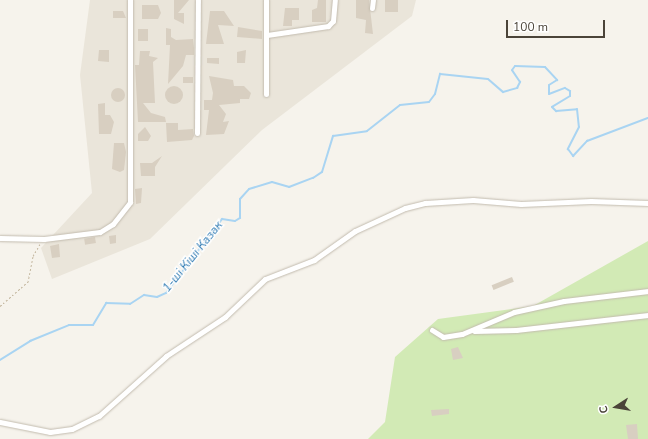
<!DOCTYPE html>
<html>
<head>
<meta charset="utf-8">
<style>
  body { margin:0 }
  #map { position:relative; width:648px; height:439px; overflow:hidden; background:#f6f3ec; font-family:"Nunito Sans",sans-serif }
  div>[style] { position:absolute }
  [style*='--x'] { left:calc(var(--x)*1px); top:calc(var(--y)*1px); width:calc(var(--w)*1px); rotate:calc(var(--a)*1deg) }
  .residential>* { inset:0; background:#eae5da }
  .green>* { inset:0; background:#d2eab5 }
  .stream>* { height:2px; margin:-1px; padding:0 1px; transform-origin:1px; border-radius:1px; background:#a9d4f2 }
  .building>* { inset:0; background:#d8cfc1; transform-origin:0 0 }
  .round { border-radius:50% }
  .path>* { height:1px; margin-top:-0.5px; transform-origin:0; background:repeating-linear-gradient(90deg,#c4b79f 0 2px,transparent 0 4px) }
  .roads { filter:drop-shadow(0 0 1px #c2bbae) drop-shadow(0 0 1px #c2bbae) }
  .street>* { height:5px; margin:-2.5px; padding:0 2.5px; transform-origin:2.5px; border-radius:2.5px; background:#fff }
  span { translate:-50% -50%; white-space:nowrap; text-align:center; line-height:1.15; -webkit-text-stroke:3px #fff; paint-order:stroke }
  .water-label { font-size:12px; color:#2e7ab2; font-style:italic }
  .north { position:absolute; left:596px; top:387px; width:40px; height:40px; -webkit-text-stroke:3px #fff; paint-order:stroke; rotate:258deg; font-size:11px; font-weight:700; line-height:16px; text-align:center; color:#4b4439 }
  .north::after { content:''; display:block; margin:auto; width:14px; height:18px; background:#4b4439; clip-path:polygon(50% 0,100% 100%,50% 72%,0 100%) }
  .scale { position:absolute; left:506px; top:20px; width:99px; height:18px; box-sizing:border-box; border:2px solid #4b4439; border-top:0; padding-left:5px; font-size:12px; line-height:14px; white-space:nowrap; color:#4b4439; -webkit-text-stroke:3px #fff; paint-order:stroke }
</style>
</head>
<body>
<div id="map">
  <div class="residential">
    <div style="clip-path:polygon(90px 0,416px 0,412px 16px,262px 130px,150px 239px,52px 279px,41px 248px,92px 193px,80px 75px)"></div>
  </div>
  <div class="green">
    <div style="clip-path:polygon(648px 241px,648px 439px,368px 439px,385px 422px,395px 357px,438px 319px,533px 306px)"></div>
  </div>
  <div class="stream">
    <div style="--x:0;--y:360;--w:36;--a:-32"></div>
    <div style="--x:30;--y:341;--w:42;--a:-22.3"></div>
    <div style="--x:69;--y:325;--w:24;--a:0"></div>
    <div style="--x:93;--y:325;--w:26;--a:-59"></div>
    <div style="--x:106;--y:303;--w:24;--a:2"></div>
    <div style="--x:130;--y:304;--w:17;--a:-33"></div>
    <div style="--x:144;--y:295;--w:13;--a:9"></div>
    <div style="--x:157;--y:297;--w:10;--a:-24"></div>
    <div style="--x:166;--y:293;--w:93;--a:-52.9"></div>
    <div style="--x:222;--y:219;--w:13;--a:9"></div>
    <div style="--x:235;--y:221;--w:6;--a:-31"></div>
    <div style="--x:240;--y:218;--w:19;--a:-90"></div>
    <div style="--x:240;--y:199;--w:13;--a:-48"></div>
    <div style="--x:249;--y:189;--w:24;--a:-17"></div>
    <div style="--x:272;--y:182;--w:18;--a:16"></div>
    <div style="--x:289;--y:187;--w:26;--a:-21"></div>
    <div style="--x:313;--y:178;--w:11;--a:-34"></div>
    <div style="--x:322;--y:172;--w:38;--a:-73"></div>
    <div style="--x:333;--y:136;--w:34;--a:-8"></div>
    <div style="--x:367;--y:131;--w:42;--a:-38.2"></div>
    <div style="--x:400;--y:105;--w:29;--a:-6"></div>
    <div style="--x:429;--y:102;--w:10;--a:-53"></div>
    <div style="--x:435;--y:94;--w:21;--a:-76"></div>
    <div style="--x:440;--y:74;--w:48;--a:5.9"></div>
    <div style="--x:488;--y:79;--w:20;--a:41"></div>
    <div style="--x:503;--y:92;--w:15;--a:-16"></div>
    <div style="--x:517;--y:88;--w:7;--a:-63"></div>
    <div style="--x:520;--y:82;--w:14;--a:-124"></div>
    <div style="--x:512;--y:70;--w:5;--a:-53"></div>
    <div style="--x:515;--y:66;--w:30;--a:2"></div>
    <div style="--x:545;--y:67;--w:18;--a:47"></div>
    <div style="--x:557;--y:80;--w:9;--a:148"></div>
    <div style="--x:549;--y:85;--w:9;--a:90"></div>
    <div style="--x:549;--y:94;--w:17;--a:-21"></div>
    <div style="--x:565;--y:88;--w:6;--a:31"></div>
    <div style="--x:570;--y:91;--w:5;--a:90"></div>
    <div style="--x:570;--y:96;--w:21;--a:149"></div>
    <div style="--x:552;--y:107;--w:6;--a:45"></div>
    <div style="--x:556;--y:111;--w:21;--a:-5"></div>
    <div style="--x:577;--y:109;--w:18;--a:84"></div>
    <div style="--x:579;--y:127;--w:25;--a:117"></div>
    <div style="--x:568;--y:149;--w:9;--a:54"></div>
    <div style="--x:573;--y:156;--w:21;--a:-47"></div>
    <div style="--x:587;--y:141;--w:65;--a:-20.7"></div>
  </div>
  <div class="building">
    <div style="clip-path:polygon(174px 0,189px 0,178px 13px,184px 13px,184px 24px,174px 19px)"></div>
    <div style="clip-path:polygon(318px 0,326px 0,326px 22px,312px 22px,312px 10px,317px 8px)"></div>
    <div style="clip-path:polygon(356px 0,369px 0,373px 34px,365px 33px,366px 20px,356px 18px)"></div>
    <div style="left:385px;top:0;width:13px;height:12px"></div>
    <div style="clip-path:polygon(142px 5px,158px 5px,161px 13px,158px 19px,142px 19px)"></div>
    <div style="clip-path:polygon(285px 8px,299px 8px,299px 20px,292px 20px,292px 26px,283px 26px)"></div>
    <div style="clip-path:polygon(113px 11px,123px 11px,126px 18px,113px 18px)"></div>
    <div style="clip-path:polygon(210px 11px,224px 11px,234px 26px,218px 25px,224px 44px,206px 44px)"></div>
    <div style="clip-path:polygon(238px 27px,262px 31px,262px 39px,237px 37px)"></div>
    <div style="clip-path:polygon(166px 28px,171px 29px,171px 37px,176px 40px,193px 39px,194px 48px,194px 55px,186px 55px,183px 66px,168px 84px,170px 45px,166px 45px)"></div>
    <div style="left:138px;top:29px;width:10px;height:12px"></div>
    <div style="clip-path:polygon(99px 50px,109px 50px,109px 62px,98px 61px)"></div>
    <div style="clip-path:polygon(246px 50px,245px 63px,237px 63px,237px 52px)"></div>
    <div style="clip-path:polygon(140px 51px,150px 51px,149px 56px,158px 58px,153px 62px,155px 103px,143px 103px,151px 113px,165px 117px,166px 122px,138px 122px,135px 65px,139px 65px)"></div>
    <div style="clip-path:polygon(207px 58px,219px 58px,219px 64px,207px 63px)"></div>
    <div style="clip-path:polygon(209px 76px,233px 80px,234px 86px,244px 86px,251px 93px,249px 99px,240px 99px,240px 103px,219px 105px,226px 114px,223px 122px,229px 121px,224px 134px,206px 135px,209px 110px,204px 110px,204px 100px,212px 100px,213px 93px)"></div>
    <div style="left:183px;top:77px;width:10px;height:6px"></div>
    <div class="round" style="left:165px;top:86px;width:18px;height:18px"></div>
    <div class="round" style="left:111px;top:88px;width:14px;height:14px"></div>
    <div style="clip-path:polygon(105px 103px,105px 115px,110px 115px,114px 122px,111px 134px,99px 134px,98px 104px)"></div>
    <div style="clip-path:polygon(166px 123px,178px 123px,178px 130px,193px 129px,194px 136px,192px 140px,167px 142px)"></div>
    <div style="clip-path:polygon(145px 127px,151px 136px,148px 141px,138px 141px,138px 134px)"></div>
    <div style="clip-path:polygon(114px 143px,124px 143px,126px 152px,124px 170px,120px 172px,112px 169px)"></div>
    <div style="clip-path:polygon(162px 156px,155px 167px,155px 176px,141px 176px,140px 163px,152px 163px)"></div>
    <div style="clip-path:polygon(142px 188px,141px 203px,136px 204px,135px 189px)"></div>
    <div style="clip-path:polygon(116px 235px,116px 243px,110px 244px,109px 236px)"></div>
    <div style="left:95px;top:237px;width:6px;height:11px;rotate:81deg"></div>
    <div style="clip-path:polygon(59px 244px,60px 257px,52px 258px,50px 246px)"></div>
    <div style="left:512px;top:277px;width:5px;height:22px;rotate:68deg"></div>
    <div style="clip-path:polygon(458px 347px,463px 358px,453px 360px,451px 349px)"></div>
    <div style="clip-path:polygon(449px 409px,449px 414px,432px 416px,431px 410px)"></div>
    <div style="clip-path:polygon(637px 424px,638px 439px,628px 439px,626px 425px)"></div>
  </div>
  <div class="path">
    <div style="--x:0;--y:306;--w:37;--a:-41"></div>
    <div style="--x:28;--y:282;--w:26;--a:-79"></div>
    <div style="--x:33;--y:256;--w:14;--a:-60"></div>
  </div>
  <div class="roads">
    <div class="street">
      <div style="--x:372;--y:8;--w:8;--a:-83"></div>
      <div style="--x:267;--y:35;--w:62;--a:-8.4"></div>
      <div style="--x:328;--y:26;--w:7;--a:-45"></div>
      <div style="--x:333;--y:21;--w:21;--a:-85"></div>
      <div style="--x:266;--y:94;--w:94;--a:-90"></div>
      <div style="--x:197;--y:133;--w:133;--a:-89.6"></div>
      <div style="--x:0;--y:238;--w:44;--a:1.3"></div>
      <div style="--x:44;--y:239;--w:56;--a:-7.1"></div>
      <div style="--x:100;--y:232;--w:15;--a:-32"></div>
      <div style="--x:113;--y:224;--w:28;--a:-52"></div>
      <div style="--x:130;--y:202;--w:202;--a:-90"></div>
      <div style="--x:432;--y:330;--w:13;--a:32"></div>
      <div style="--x:443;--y:337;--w:19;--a:-9"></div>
      <div style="--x:462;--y:334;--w:56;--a:-22.9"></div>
      <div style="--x:514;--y:312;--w:51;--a:-12.4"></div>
      <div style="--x:564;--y:301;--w:85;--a:-6.8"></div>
      <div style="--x:474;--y:331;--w:42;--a:-1.4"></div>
      <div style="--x:516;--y:330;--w:133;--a:-6.5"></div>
      <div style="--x:0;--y:422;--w:51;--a:11.3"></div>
      <div style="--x:50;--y:432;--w:22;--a:-8"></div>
      <div style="--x:72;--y:429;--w:30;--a:-26"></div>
      <div style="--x:99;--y:416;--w:90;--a:-41.8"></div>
      <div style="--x:166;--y:356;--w:71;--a:-33.5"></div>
      <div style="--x:225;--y:317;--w:55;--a:-43.5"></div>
      <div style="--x:265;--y:279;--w:53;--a:-21.2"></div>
      <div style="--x:314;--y:260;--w:50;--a:-35.3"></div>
      <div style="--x:355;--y:231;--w:55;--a:-24.7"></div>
      <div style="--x:405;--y:208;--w:21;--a:-14"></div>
      <div style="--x:425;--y:203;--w:48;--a:-3.6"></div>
      <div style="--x:473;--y:200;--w:48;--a:4.8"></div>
      <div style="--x:521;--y:204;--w:70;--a:-2.5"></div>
      <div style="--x:591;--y:201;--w:57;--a:2"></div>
    </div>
  </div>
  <div class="water-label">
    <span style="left:193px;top:257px;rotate:-51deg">1-ші Кіші Казак</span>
  </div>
  <div class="north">С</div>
  <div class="scale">100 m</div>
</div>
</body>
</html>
